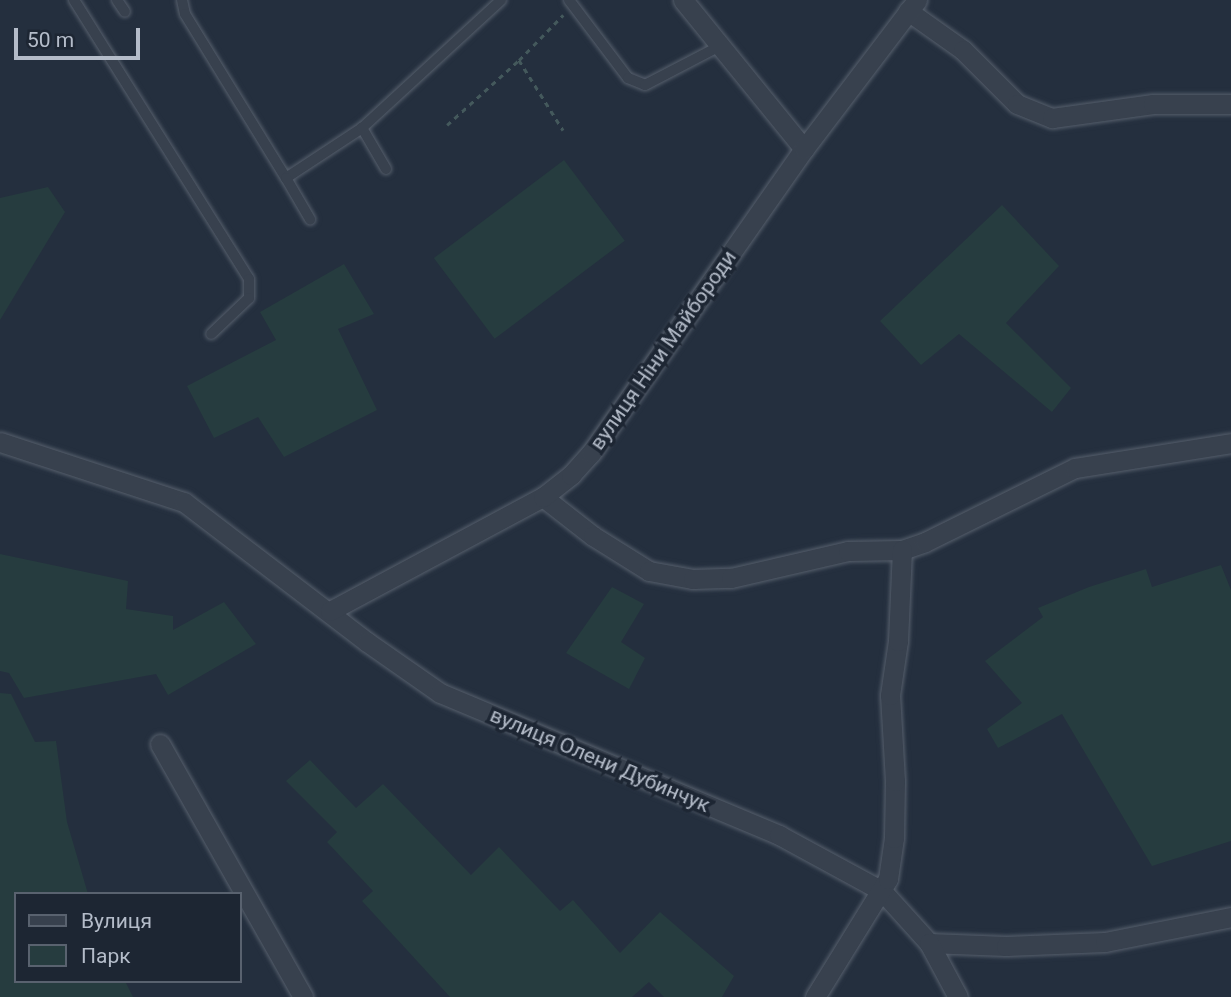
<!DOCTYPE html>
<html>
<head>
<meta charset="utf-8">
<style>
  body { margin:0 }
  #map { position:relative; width:1231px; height:997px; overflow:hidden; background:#242f3e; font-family:Roboto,sans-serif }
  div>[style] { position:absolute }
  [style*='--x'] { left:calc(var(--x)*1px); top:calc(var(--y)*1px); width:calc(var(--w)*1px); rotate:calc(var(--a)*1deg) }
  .green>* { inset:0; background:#263c3f; transform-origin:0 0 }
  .path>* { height:2.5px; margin-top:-1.25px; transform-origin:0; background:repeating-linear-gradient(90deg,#44595c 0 5px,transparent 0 10px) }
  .roads { filter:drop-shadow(0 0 2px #565f6c) drop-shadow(0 0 2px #565f6c) }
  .service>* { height:10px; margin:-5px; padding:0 5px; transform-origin:5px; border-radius:5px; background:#38414e }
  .minor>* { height:19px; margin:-9.5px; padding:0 9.5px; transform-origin:9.5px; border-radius:9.5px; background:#38414e }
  span { translate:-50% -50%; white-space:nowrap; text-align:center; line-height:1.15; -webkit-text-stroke:7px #1d2633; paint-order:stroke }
  .street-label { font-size:21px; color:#b4bcc9 }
  .legend { position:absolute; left:14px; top:892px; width:228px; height:91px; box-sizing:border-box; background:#1d2633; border:2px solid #59626f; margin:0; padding:9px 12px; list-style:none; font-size:21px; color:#b4bcc9 }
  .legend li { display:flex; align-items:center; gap:14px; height:35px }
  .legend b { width:35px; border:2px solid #59626f }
  .scale { position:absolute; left:14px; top:28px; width:126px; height:32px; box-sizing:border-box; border:4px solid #b4bcc9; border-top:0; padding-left:9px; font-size:21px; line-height:24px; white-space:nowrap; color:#b4bcc9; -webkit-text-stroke:5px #1d2633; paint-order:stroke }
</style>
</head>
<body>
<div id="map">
  <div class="green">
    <div style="left:564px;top:160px;width:101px;height:163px;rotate:53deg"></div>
    <div style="clip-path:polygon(48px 187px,65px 212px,0 320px,0 198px)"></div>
    <div style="clip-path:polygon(1002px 205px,1059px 266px,1006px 323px,1071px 388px,1052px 412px,959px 334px,921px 365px,880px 321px)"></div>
    <div style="clip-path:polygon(344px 264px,374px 314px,338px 329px,377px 410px,284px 457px,258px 417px,214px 438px,187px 386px,276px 340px,260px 312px)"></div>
    <div style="clip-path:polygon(0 554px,128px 581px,126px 609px,173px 616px,173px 630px,224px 602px,256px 644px,168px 695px,156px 674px,24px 698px,9px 673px,0 671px)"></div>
    <div style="clip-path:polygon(1221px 565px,1231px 590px,1231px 841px,1152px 866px,1062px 714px,998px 748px,987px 729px,1022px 703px,985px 661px,1043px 617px,1038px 608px,1089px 587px,1146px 569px,1152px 587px)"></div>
    <div style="clip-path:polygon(612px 587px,644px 604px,621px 642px,645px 658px,629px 689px,566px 653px)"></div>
    <div style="clip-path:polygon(0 693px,11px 694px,35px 742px,56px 741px,67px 822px,88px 894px,16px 894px,16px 981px,125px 981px,133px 997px,0 997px)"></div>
    <div style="clip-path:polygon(310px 760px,356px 808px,383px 784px,471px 875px,499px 847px,560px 911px,573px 900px,620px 953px,660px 912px,734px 976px,722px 997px,664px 997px,649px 982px,632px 997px,450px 997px,362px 901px,373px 891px,327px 842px,337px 832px,286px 781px)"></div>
  </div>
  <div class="path">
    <div style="--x:519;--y:60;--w:83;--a:57.8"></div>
    <div style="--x:447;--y:125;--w:97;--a:-42.1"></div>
    <div style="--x:519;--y:60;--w:63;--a:-45.6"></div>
  </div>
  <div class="roads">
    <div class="service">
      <div style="--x:74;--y:0;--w:329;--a:57.9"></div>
      <div style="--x:249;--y:279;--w:19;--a:90"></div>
      <div style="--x:249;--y:298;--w:52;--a:136.5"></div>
      <div style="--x:117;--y:0;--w:14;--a:56"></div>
      <div style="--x:182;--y:0;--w:14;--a:78"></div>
      <div style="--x:185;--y:14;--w:193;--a:58.4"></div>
      <div style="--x:286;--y:178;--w:91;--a:-33.3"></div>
      <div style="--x:569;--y:0;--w:98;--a:52.9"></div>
      <div style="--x:628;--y:78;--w:18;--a:22"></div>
      <div style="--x:645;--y:85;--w:82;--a:-27.5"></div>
      <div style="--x:386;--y:169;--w:48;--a:-120.3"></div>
      <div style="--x:362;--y:128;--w:189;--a:-42.6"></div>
      <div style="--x:286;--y:178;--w:48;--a:59.7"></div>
    </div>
    <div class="minor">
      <div style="--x:683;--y:0;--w:192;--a:50.9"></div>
      <div style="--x:908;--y:11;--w:67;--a:35.3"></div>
      <div style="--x:963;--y:50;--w:76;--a:45"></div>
      <div style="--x:1017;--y:104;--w:38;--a:22"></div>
      <div style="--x:1052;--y:118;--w:102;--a:-7.9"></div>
      <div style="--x:1153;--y:104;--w:78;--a:0"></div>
      <div style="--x:0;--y:442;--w:194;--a:18.1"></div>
      <div style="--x:184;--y:502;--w:230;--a:37.4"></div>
      <div style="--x:367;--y:642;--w:89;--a:34.9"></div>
      <div style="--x:440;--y:693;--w:368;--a:22.7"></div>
      <div style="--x:779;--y:835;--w:117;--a:28.5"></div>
      <div style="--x:882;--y:891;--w:70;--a:47.9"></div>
      <div style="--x:929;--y:943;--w:77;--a:2.2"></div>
      <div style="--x:1006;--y:946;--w:99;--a:-2.3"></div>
      <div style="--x:1105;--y:942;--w:128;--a:-11.2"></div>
      <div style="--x:543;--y:497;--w:63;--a:38"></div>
      <div style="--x:593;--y:536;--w:66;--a:32"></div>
      <div style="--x:649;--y:571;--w:45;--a:10.3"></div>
      <div style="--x:693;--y:579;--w:38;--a:-2"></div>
      <div style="--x:731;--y:578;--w:120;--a:-13"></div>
      <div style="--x:848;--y:551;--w:54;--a:-1.1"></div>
      <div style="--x:902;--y:550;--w:24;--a:-19"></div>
      <div style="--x:925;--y:542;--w:167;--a:-26.3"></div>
      <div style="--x:1075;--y:468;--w:158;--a:-9.1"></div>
      <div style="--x:330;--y:611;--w:242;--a:-28.2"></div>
      <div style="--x:543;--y:497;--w:36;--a:-38"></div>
      <div style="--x:571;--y:475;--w:30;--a:-48"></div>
      <div style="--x:591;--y:453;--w:371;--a:-55"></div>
      <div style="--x:804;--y:149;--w:187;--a:-52.8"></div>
      <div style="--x:160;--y:744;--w:291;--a:60.5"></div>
      <div style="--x:929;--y:943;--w:61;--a:61.8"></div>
      <div style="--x:815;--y:997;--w:139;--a:-58.3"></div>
      <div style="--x:888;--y:879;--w:41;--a:-81.7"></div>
      <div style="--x:894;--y:838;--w:57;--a:-89"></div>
      <div style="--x:895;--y:781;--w:86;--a:-93.3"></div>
      <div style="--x:890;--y:695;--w:55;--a:-81.6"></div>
      <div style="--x:898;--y:641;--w:91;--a:-87.5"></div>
    </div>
  </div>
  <div class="street-label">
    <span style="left:663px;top:350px;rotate:-55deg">вулиця Ніни Майбороди</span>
    <span style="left:600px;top:760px;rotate:23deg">вулиця Олени Дубинчук</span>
  </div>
  <ul class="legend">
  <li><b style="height:9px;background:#38414e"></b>Вулиця</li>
  <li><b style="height:19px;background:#263c3f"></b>Парк</li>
  </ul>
  <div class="scale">50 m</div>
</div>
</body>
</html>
